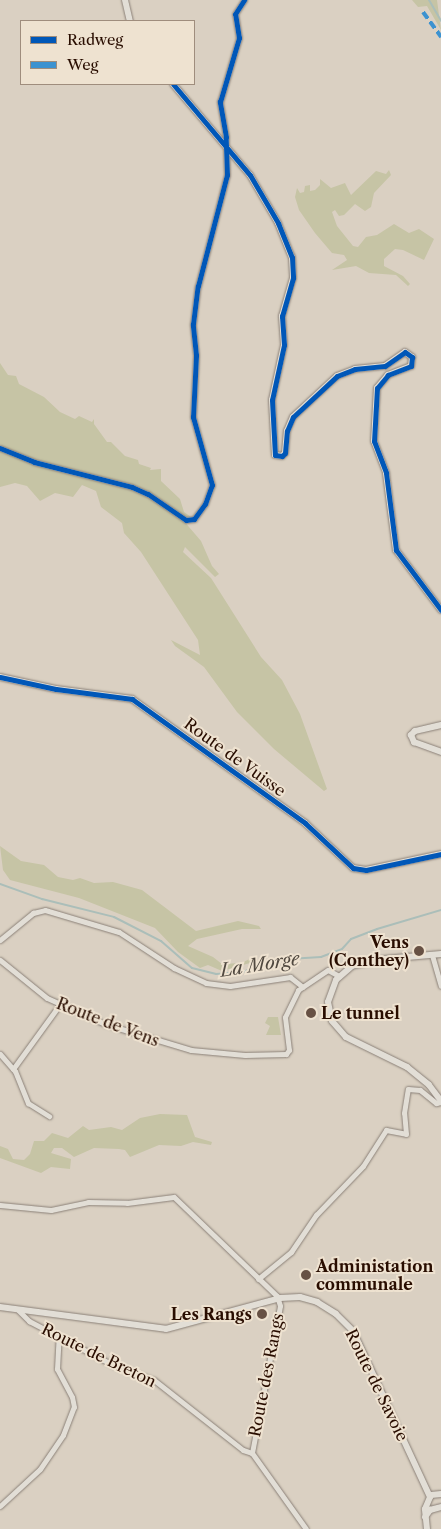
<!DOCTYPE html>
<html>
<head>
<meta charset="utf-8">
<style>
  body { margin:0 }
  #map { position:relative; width:441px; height:1529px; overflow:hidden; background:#dad0c2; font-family:"Libre Caslon Text",serif }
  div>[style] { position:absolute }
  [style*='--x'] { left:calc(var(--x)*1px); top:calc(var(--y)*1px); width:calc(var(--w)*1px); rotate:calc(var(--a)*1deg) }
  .green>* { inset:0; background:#c6c4a5 }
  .stream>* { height:2px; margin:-1px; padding:0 1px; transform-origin:1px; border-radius:1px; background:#abbeb9 }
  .roads { filter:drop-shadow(0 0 1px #8b8178) drop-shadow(0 0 1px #8b8178) }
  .minor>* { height:5px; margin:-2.5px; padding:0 2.5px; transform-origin:2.5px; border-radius:2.5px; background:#e2ded6 }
  .tertiary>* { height:6px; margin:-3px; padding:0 3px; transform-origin:3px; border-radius:3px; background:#e2ded6 }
  .quiet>* { height:4px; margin-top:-2px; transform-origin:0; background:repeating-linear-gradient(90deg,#3c92d0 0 8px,transparent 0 12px) }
  .cycleway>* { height:5px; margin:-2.5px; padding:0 2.5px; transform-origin:2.5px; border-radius:2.5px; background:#0057b8 }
  .dots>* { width:14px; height:14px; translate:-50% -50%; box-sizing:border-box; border:2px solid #eee2d0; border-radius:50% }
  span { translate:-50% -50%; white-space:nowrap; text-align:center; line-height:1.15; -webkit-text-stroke:4px #eee2d0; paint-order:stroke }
  .street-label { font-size:16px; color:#290d00 }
  .poi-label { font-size:16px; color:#290d00; font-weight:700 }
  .right { translate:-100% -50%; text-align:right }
  .left { translate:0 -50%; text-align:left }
  .water-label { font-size:18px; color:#50483f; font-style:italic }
  .legend { position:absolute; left:20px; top:20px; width:175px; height:65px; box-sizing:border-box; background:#eee2d0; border:1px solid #9f8d7d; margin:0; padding:6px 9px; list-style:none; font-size:15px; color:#290d00 }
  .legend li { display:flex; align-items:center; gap:10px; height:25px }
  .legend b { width:25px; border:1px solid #9f8d7d }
</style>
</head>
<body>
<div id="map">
  <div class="green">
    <div style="clip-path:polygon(412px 0,437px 0,441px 30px,427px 6px,418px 7px)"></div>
    <div style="clip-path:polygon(389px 170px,391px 175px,374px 193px,371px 207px,365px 211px,355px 204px,344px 215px,339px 216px,335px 210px,332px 212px,337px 226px,353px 246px,358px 247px,366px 237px,377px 235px,394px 224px,409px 233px,419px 229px,434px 239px,424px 260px,403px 250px,395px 249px,384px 259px,384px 266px,403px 276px,410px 284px,408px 286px,396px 275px,369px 273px,356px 266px,332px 270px,347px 260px,344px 255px,332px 253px,315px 233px,299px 210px,295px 197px,297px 188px,300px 193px,304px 192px,305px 186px,310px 185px,310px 191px,315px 190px,320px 185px,320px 179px,331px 188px,345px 183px,351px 195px,376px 171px,386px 174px)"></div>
    <div style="clip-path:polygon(0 363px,8px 375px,16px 376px,19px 384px,44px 397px,60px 412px,75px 419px,79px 416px,92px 422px,94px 419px,94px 424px,107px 442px,111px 442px,125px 456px,138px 460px,139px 464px,151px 468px,150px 470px,161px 469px,161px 481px,180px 499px,184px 512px,191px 517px,183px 517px,183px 520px,201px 541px,212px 566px,219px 574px,215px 577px,185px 547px,183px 552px,211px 578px,261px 657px,282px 680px,300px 714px,327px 789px,324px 791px,274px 749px,237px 712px,204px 667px,175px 646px,171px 640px,200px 655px,198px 640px,141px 552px,124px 533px,122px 523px,101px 507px,96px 491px,82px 485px,73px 497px,55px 493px,40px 501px,27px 486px,15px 483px,0 487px)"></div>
    <div style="clip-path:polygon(0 846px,21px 861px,44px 865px,58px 877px,73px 880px,80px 878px,94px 883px,113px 882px,142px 890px,196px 931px,238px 921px,259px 926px,261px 929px,242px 929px,197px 939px,188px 946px,213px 957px,222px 964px,241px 963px,254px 957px,257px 961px,222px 971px,208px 965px,200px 968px,178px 952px,155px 928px,79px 898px,10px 880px,3px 870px)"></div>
    <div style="clip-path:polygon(268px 1017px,278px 1017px,281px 1035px,266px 1035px,270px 1026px,265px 1023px)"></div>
    <div style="clip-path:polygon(160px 1114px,187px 1115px,195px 1137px,212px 1142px,211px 1145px,193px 1142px,181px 1146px,159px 1145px,130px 1157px,125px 1150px,119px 1149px,94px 1148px,74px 1157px,62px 1148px,54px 1148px,51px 1153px,71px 1159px,70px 1169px,51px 1167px,41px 1173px,0 1158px,0 1146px,8px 1149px,13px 1159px,24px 1160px,30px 1154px,34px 1141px,44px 1141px,52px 1133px,68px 1138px,83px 1126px,89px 1130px,111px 1127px,122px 1130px,140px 1118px)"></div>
  </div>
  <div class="stream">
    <div style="--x:429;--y:0;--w:24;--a:60"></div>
    <div style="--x:0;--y:884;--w:45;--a:19.7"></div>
    <div style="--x:42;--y:899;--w:74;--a:14"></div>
    <div style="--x:114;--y:917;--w:53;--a:27.1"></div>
    <div style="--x:161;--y:941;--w:41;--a:41.1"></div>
    <div style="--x:192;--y:968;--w:25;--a:14"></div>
    <div style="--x:216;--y:974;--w:27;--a:-4"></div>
    <div style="--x:243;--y:972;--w:32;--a:-22"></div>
    <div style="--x:273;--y:960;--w:48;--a:-3.6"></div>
    <div style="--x:321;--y:957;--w:22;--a:-21"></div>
    <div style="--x:342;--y:949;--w:13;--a:-48"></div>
    <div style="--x:351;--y:939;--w:28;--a:-21"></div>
    <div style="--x:377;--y:929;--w:67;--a:-16.5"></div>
  </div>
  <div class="roads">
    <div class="minor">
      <div style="--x:0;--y:448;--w:37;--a:22"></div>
      <div style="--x:34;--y:462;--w:101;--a:14.3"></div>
      <div style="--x:132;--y:487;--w:17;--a:24"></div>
      <div style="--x:148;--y:494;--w:46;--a:34.4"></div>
      <div style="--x:186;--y:520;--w:8;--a:-7"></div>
      <div style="--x:194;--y:519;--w:19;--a:-54"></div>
      <div style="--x:205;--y:504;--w:20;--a:-70"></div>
      <div style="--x:212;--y:485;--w:71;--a:-105.6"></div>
      <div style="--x:193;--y:417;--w:62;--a:-87.2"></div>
      <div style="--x:196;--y:355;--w:31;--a:-96"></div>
      <div style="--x:193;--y:324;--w:38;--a:-83"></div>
      <div style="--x:198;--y:286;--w:115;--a:-75.4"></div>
      <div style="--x:227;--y:175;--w:38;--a:-92"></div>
      <div style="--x:226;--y:137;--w:36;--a:-100"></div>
      <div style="--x:220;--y:102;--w:67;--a:-73.5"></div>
      <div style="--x:239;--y:38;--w:24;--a:-99"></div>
      <div style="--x:235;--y:14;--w:17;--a:-57"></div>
      <div style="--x:0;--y:940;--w:43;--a:-39.3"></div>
      <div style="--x:33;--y:913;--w:12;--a:-14"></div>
      <div style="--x:45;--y:910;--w:77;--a:16.6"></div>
      <div style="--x:119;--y:932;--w:66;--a:33.2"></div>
      <div style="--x:174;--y:968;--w:35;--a:25"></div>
      <div style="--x:206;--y:983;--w:24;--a:7"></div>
      <div style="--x:230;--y:986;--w:61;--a:-8.5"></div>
      <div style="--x:290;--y:977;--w:16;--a:38"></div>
      <div style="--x:432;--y:955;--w:32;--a:74"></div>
      <div style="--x:0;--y:960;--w:60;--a:39"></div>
      <div style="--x:47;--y:998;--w:64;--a:24.1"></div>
      <div style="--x:105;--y:1024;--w:90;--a:16.8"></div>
      <div style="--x:191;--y:1050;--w:54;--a:5.3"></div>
      <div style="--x:245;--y:1055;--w:41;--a:-1.4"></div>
      <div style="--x:286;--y:1054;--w:5;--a:-53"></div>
      <div style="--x:289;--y:1050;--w:33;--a:-97"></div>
      <div style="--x:285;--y:1017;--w:30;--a:-64"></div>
      <div style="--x:298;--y:990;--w:36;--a:-34"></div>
      <div style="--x:328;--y:970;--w:13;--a:29"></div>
      <div style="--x:0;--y:1054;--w:23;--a:49"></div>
      <div style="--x:15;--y:1071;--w:35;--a:68"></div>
      <div style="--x:28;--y:1103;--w:25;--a:32"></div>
      <div style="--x:13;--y:1069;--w:80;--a:-54.1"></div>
      <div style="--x:0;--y:1205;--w:51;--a:5.6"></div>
      <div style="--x:51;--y:1210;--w:38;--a:-12"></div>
      <div style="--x:88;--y:1202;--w:39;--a:1"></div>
      <div style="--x:127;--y:1203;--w:47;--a:-7.3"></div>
      <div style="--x:174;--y:1197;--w:143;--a:43.9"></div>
      <div style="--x:277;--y:1296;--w:10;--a:73"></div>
      <div style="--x:280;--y:1306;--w:150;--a:100.8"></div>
      <div style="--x:252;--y:1453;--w:93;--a:54.6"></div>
      <div style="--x:258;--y:1279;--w:43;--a:-39.3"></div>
      <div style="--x:291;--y:1252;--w:45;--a:-56"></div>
      <div style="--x:316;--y:1215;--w:68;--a:-46.2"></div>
      <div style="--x:363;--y:1166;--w:43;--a:-57.4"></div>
      <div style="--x:386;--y:1130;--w:20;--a:11"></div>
      <div style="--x:406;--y:1134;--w:21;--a:-95"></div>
      <div style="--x:404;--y:1113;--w:24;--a:-81"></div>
      <div style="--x:408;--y:1089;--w:12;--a:5"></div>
      <div style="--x:420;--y:1090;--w:21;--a:39"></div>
      <div style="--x:436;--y:1103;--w:5;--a:-11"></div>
      <div style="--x:18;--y:1310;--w:16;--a:45"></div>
      <div style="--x:29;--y:1321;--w:97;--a:27.6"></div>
      <div style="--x:115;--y:1366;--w:41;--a:19.7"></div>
      <div style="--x:154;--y:1380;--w:113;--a:38.2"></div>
      <div style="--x:243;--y:1450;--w:9;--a:18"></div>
      <div style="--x:0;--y:1506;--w:54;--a:-42.8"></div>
      <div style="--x:40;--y:1469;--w:41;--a:-55.9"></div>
      <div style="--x:63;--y:1435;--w:30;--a:-69"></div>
      <div style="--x:74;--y:1407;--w:10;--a:-101"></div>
      <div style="--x:72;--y:1397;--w:32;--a:-118"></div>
      <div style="--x:57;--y:1369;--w:33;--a:-87"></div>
    </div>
    <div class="tertiary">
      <div style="--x:125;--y:0;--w:22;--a:77"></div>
      <div style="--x:173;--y:84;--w:119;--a:49.8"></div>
      <div style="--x:250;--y:175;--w:56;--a:59.7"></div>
      <div style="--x:278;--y:223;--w:37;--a:68"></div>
      <div style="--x:292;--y:257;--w:21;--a:87"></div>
      <div style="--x:293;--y:278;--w:40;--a:106"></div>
      <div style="--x:282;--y:316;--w:29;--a:86"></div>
      <div style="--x:284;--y:345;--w:56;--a:102.3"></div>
      <div style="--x:272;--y:400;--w:55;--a:86.9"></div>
      <div style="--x:275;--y:455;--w:7;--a:8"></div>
      <div style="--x:282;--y:456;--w:4;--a:-45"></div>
      <div style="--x:285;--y:453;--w:22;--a:-85"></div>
      <div style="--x:287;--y:431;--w:15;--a:-67"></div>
      <div style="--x:293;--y:417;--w:60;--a:-43"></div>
      <div style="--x:337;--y:376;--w:19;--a:-21"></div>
      <div style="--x:355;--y:369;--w:30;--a:-6"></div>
      <div style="--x:385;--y:366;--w:24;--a:-35"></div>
      <div style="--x:405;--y:352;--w:9;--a:36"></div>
      <div style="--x:412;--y:357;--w:9;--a:96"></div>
      <div style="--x:411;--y:366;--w:25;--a:159"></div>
      <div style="--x:388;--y:375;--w:17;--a:130"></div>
      <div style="--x:377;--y:388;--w:53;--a:93.2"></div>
      <div style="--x:374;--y:441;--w:34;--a:69"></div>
      <div style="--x:386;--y:473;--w:78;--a:82.6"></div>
      <div style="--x:396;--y:550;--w:75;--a:53.1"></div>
      <div style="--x:0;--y:677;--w:57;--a:12.1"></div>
      <div style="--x:56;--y:689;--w:77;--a:7.5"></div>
      <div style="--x:132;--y:699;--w:213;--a:35.6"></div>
      <div style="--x:305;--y:823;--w:66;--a:43.2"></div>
      <div style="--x:353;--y:868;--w:13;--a:9"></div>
      <div style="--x:366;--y:870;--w:77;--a:-12"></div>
      <div style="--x:441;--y:725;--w:27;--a:167"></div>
      <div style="--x:415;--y:731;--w:6;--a:135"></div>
      <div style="--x:411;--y:735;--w:8;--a:67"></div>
      <div style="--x:414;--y:742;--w:29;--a:20"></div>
      <div style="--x:441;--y:954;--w:57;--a:175"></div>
      <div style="--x:384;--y:959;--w:33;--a:168"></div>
      <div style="--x:352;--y:966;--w:21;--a:139"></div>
      <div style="--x:336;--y:980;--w:23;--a:110"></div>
      <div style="--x:328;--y:1002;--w:19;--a:78"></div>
      <div style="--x:332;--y:1021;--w:21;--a:49"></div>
      <div style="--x:346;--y:1037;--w:68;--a:26.2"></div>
      <div style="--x:407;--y:1067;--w:28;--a:39"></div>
      <div style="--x:429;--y:1085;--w:20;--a:53"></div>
      <div style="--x:0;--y:1307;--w:167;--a:7.5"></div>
      <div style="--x:166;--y:1329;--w:118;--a:-15.2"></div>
      <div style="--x:280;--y:1298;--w:20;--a:-3"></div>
      <div style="--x:300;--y:1297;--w:18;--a:16"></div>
      <div style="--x:317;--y:1302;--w:22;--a:32"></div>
      <div style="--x:336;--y:1314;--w:24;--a:45"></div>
      <div style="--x:353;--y:1331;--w:183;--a:65.1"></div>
      <div style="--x:425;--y:1517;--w:9;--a:-54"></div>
      <div style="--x:430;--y:1510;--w:11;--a:-15"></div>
      <div style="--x:427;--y:1529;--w:20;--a:-96"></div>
      <div style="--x:425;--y:1509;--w:15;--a:-67"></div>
      <div style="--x:431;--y:1495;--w:10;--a:-6"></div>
    </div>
  </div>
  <div class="quiet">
    <div style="--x:423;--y:12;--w:31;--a:54"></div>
  </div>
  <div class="cycleway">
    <div style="--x:173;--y:84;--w:119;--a:49.8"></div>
    <div style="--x:250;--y:175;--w:56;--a:59.7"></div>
    <div style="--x:278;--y:223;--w:37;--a:68"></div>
    <div style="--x:292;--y:257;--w:21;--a:87"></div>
    <div style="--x:293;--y:278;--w:40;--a:106"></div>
    <div style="--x:282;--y:316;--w:29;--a:86"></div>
    <div style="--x:284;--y:345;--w:56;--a:102.3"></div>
    <div style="--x:272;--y:400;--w:55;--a:86.9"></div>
    <div style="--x:275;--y:455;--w:7;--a:8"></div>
    <div style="--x:282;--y:456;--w:4;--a:-45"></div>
    <div style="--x:285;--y:453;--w:22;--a:-85"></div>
    <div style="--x:287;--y:431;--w:15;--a:-67"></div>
    <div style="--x:293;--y:417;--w:60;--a:-43"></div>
    <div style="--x:337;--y:376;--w:19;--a:-21"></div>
    <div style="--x:355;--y:369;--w:30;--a:-6"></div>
    <div style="--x:385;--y:366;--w:24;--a:-35"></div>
    <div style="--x:405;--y:352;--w:9;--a:36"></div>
    <div style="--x:412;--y:357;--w:9;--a:96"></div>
    <div style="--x:411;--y:366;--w:25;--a:159"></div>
    <div style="--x:388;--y:375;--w:17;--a:130"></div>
    <div style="--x:377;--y:388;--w:53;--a:93.2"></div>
    <div style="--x:374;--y:441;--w:34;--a:69"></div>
    <div style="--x:386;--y:473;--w:78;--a:82.6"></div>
    <div style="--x:396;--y:550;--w:75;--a:53.1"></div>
    <div style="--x:0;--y:448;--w:37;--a:22"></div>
    <div style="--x:34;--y:462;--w:101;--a:14.3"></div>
    <div style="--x:132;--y:487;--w:17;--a:24"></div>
    <div style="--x:148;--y:494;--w:46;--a:34.4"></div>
    <div style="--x:186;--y:520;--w:8;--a:-7"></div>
    <div style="--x:194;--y:519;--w:19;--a:-54"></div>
    <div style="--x:205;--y:504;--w:20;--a:-70"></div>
    <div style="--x:212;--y:485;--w:71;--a:-105.6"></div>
    <div style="--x:193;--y:417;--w:62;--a:-87.2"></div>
    <div style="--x:196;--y:355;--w:31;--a:-96"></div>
    <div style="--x:193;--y:324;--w:38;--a:-83"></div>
    <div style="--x:198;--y:286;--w:115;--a:-75.4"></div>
    <div style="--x:227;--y:175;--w:38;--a:-92"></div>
    <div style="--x:226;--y:137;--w:36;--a:-100"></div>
    <div style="--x:220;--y:102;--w:67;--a:-73.5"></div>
    <div style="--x:239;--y:38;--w:24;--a:-99"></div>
    <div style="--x:235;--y:14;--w:17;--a:-57"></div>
    <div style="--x:0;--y:677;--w:57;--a:12.1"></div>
    <div style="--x:56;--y:689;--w:77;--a:7.5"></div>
    <div style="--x:132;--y:699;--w:213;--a:35.6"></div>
    <div style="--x:305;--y:823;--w:66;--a:43.2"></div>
    <div style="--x:353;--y:868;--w:13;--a:9"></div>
    <div style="--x:366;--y:870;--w:77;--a:-12"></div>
  </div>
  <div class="dots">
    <div style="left:419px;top:951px;background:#675144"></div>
    <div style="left:311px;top:1013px;background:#675144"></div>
    <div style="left:306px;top:1275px;background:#675144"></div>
    <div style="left:262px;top:1314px;background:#675144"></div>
  </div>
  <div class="street-label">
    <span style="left:235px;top:757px;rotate:36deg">Route de Vuisse</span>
    <span style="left:108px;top:1022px;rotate:21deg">Route de Vens</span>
    <span style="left:99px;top:1355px;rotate:26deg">Route de Breton</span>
    <span style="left:266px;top:1375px;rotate:-79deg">Route des Rangs</span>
    <span style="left:377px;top:1385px;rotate:64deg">Route de Savoie</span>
  </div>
  <div class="poi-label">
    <span class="right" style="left:409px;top:951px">Vens<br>(Conthey)</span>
    <span class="left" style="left:321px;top:1013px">Le tunnel</span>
    <span class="left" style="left:316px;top:1275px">Administation<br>communale</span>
    <span class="right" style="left:252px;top:1314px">Les Rangs</span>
  </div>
  <div class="water-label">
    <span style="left:260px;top:965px;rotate:-9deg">La Morge</span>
  </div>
  <ul class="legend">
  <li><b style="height:6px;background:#0057b8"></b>Radweg</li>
  <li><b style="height:6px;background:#3c92d0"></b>Weg</li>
  </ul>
</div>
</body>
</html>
